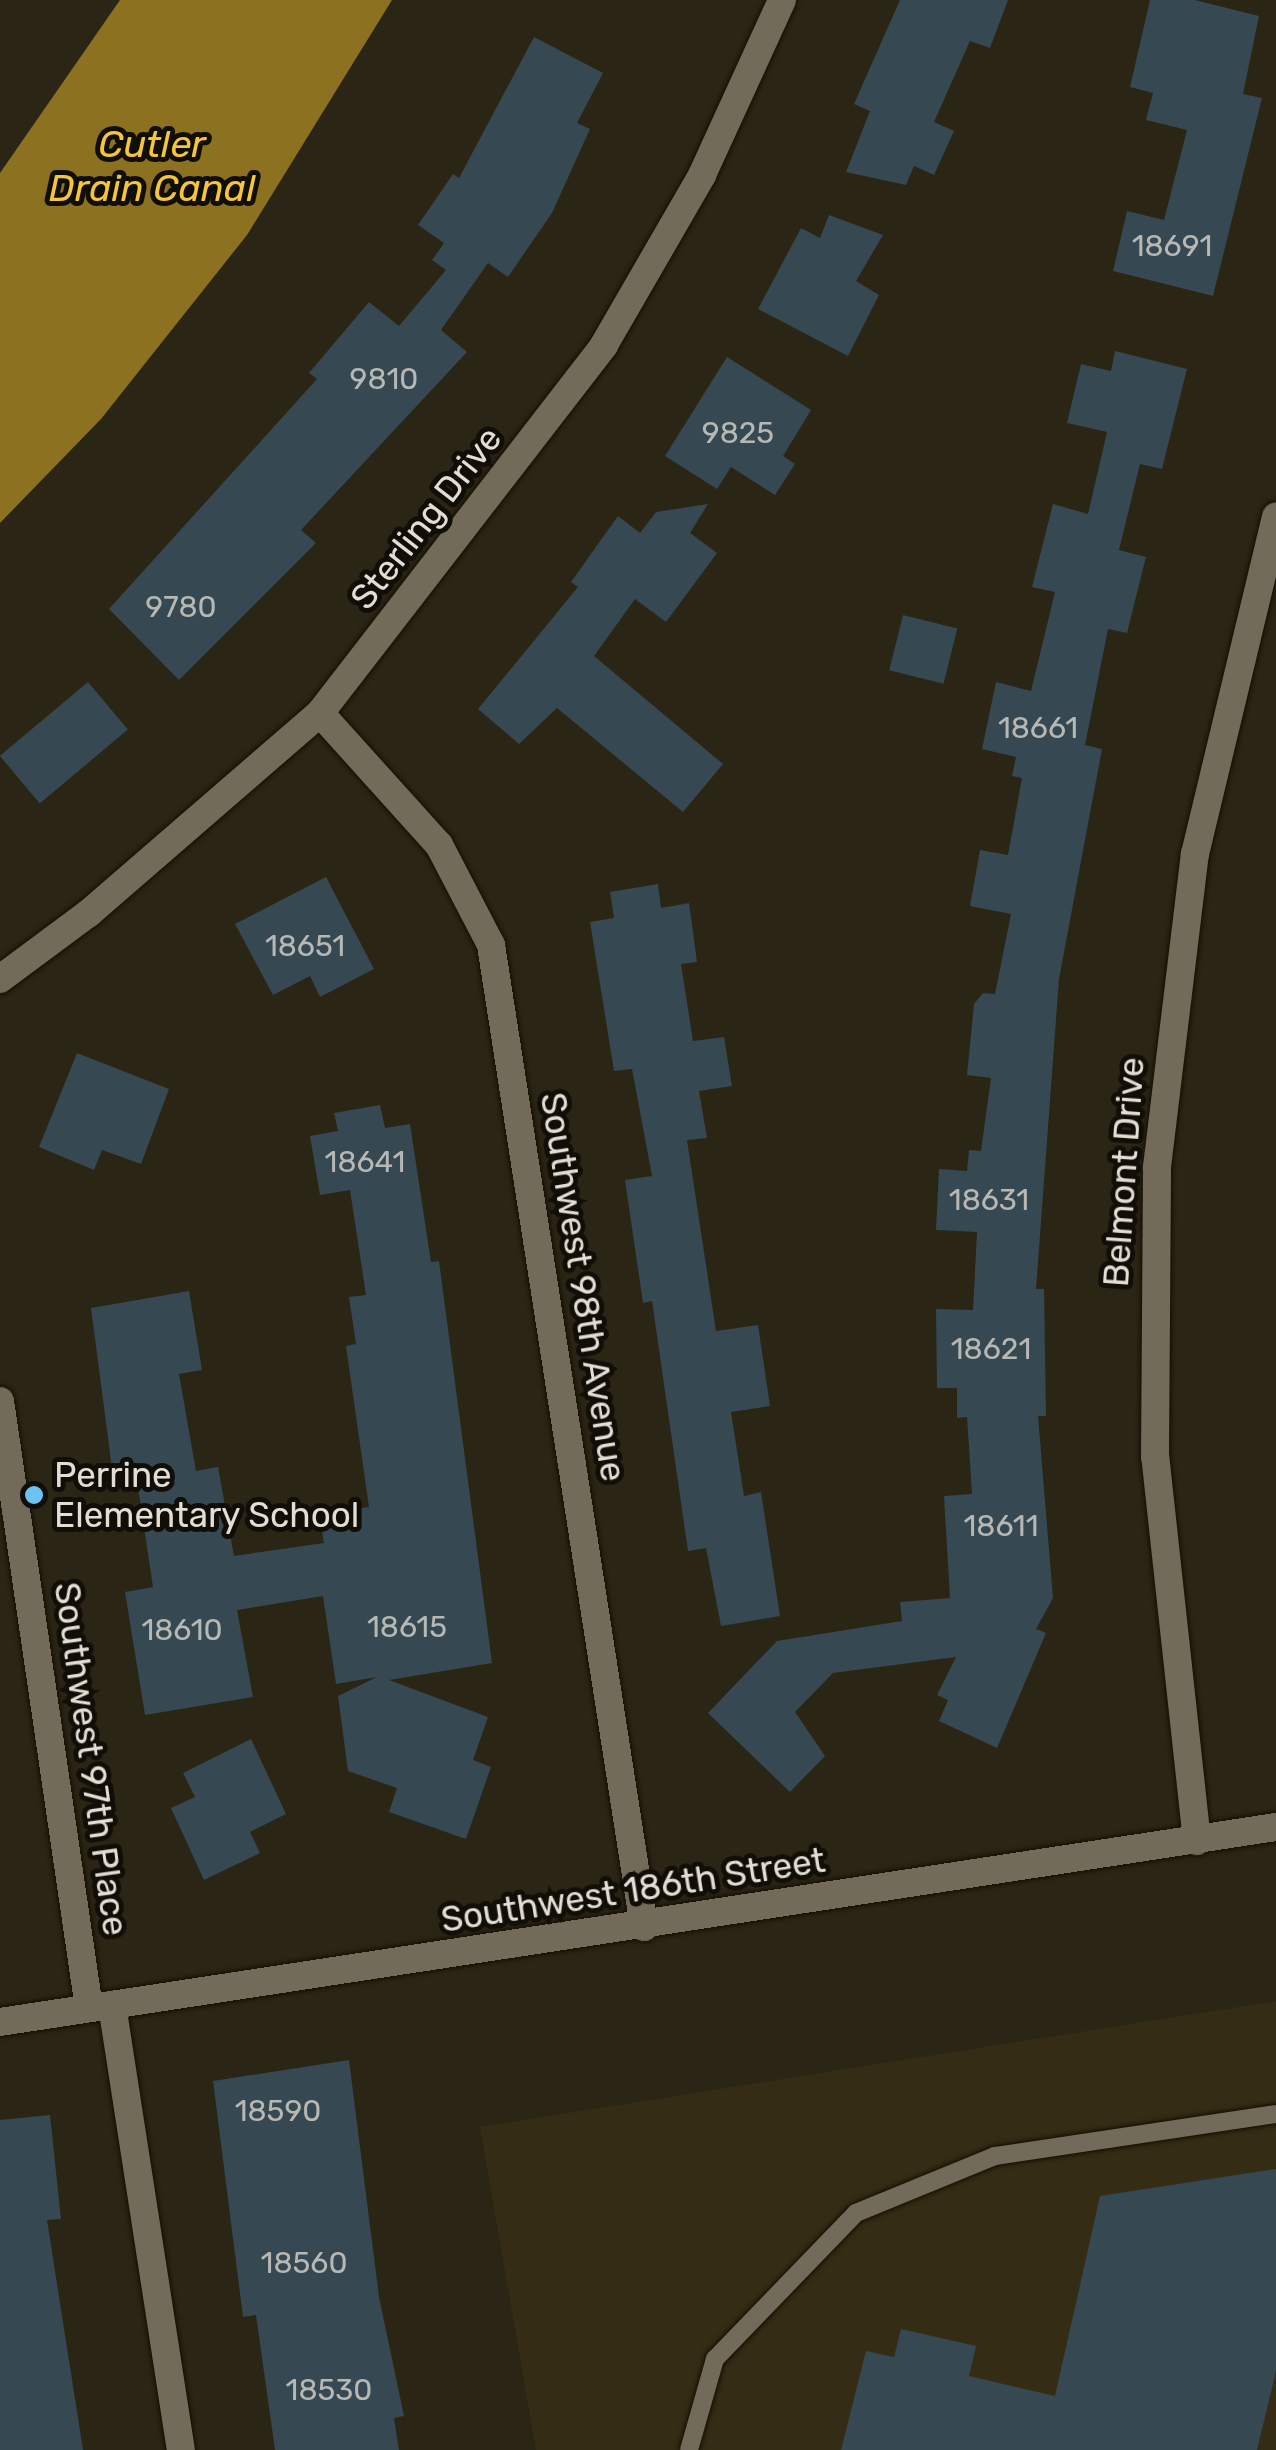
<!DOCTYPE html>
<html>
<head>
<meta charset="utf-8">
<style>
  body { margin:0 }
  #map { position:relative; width:1276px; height:2450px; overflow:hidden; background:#2b2515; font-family:Rubik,sans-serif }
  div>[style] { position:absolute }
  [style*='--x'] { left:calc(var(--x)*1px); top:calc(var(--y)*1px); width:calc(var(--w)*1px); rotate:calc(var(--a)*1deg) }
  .built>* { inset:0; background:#352c15 }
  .water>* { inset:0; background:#8c7120 }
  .building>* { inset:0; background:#364852; transform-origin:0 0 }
  .roads { filter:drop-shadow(0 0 2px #140e02) drop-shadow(0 0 2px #140e02) }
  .service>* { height:18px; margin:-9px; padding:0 9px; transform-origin:9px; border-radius:9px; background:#726b59 }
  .minor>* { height:28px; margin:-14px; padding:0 14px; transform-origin:14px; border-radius:14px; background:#726b59 }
  .tertiary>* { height:28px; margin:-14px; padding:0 14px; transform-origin:14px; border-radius:14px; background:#726b59 }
  .dots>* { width:28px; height:28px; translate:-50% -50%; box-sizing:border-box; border:5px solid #110e08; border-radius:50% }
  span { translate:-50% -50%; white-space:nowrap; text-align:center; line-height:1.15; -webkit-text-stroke:10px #110e08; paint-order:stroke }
  .number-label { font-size:30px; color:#b7b8b4 }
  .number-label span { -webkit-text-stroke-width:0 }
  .street-label { font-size:35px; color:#e2ded4 }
  .poi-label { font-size:35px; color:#e2ded4 }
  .left { translate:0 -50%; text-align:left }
  .water-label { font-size:38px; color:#f5c639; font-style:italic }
</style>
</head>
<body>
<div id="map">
  <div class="built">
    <div style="clip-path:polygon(1276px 2001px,1276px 2450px,536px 2450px,480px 2127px)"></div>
  </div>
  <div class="water">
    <div style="clip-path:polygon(120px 0,392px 0,247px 235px,101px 419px,0 523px,0 173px)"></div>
  </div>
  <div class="building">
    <div style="clip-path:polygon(900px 0,1008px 0,990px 48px,970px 41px,934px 122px,954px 131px,934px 175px,914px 166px,906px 185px,846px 172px,870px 111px,854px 104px)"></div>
    <div style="clip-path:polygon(1150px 0,1195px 0,1259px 16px,1243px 94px,1262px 98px,1213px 296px,1113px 271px,1127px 211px,1164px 220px,1187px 130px,1146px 120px,1153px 93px,1130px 87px)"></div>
    <div style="clip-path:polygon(534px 37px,603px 73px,577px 123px,590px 129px,552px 213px,508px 277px,488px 263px,441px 330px,467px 352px,301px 530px,316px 543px,179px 680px,109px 609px,317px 379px,309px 373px,369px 302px,399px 326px,446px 270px,432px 260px,444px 243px,418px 225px,453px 174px,459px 178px)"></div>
    <div style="clip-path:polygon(829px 215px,883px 235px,856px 281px,879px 295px,848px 356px,758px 309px,801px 228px,820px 238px)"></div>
    <div style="clip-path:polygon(1115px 351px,1187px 369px,1162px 469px,1140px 464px,1119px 550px,1146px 557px,1127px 633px,1108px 629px,1085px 745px,1102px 749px,1059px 979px,1036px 1289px,1044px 1289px,1046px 1416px,1038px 1416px,1053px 1598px,1036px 1629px,1046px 1633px,997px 1748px,939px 1721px,948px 1700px,937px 1695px,956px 1657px,833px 1673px,795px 1712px,825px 1756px,790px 1792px,708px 1713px,777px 1641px,902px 1621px,900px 1602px,950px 1598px,944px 1496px,972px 1494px,967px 1417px,957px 1418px,957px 1388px,937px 1388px,936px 1309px,973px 1310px,977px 1232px,936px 1230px,939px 1169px,967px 1171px,969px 1150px,981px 1151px,991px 1078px,967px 1075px,974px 1004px,983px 993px,995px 994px,1011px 914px,970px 906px,980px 850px,1008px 855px,1022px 778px,1012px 776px,1016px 757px,982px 749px,996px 682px,1031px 691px,1055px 592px,1032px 587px,1053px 504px,1088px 514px,1107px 432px,1067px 423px,1081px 364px,1111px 371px)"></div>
    <div style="clip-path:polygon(727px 357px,811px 410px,783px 456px,795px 464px,775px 495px,731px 467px,717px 489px,665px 456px)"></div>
    <div style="clip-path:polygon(708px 504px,690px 533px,717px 553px,666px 622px,635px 599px,594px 656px,723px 764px,683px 812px,557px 708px,519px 744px,478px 709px,578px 587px,571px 582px,618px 516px,640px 533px,656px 512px)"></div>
    <div style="left:903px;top:615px;width:56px;height:57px;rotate:14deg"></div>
    <div style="left:88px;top:682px;width:62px;height:115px;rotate:50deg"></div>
    <div style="clip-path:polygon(326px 877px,374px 969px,320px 997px,310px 976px,273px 995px,235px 924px)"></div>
    <div style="clip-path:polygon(658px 884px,661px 908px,689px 903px,697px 962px,681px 964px,693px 1041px,724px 1037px,732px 1086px,699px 1091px,707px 1138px,687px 1140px,716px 1331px,758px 1325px,770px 1406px,731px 1412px,744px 1496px,761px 1492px,780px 1616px,721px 1626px,706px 1548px,688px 1551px,652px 1301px,643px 1303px,625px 1180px,652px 1176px,632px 1069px,614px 1071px,590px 922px,614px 918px,610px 892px)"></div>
    <div style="clip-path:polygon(77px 1053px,169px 1089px,141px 1164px,102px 1150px,94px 1170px,39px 1147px)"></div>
    <div style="clip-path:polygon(380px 1105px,385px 1128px,410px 1124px,431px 1262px,439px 1261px,492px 1663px,389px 1680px,488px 1717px,473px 1760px,491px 1767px,466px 1839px,389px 1812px,397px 1788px,348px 1771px,338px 1696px,377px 1677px,336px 1684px,323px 1596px,237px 1610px,253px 1697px,145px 1715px,125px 1592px,153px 1587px,137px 1481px,114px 1484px,91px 1308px,189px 1291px,202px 1370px,179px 1374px,196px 1471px,218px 1467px,234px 1556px,324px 1543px,319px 1515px,369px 1507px,346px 1346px,356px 1344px,349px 1297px,366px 1295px,350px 1190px,320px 1195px,310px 1136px,338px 1131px,334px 1113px)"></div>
    <div style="clip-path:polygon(251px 1739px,286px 1814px,250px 1832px,260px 1853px,204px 1880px,171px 1808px,195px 1797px,183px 1773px)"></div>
    <div style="clip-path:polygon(349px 2060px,379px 2297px,404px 2416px,394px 2418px,399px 2450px,275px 2450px,256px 2315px,243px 2317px,213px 2081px)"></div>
    <div style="clip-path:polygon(50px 2115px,61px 2219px,47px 2220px,83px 2450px,0 2450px,0 2120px)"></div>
    <div style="clip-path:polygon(1276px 2169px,1276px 2371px,1257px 2450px,841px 2450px,866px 2351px,894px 2357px,901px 2329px,976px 2346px,969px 2376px,1055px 2396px,1100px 2196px)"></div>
  </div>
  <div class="roads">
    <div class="service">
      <div style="--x:689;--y:2450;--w:95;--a:-74.1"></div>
      <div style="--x:715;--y:2359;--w:203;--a:-46"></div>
      <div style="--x:856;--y:2213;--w:150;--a:-22.3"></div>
      <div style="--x:995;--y:2156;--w:284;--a:-8.5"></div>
    </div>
    <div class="minor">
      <div style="--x:320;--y:713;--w:178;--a:48"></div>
      <div style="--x:439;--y:845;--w:113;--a:62.5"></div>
      <div style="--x:491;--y:945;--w:994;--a:81.14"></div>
      <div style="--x:0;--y:979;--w:111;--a:-36.6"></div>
      <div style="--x:89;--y:913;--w:306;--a:-40.9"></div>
      <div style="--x:320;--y:713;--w:465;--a:-52.3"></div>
      <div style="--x:604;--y:345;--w:196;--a:-60"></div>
      <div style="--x:702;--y:175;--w:192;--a:-65.4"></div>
      <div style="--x:0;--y:1401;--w:613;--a:81.66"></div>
      <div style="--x:1197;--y:1841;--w:386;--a:-96.2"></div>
      <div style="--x:1155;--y:1457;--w:290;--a:-89.6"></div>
      <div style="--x:1157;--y:1167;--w:315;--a:-83.1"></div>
      <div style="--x:1195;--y:854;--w:347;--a:-76.5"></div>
      <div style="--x:112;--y:2005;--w:450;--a:81.2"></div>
    </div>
    <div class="tertiary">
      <div style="--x:0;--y:2022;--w:1291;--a:-8.69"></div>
    </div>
  </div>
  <div class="dots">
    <div style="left:34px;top:1495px;background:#6bc3f2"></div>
  </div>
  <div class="number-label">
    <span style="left:1172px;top:246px">18691</span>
    <span style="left:384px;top:379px">9810</span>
    <span style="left:738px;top:433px">9825</span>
    <span style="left:181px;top:607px">9780</span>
    <span style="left:1038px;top:728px">18661</span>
    <span style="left:305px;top:946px">18651</span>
    <span style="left:365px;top:1162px">18641</span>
    <span style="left:989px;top:1200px">18631</span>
    <span style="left:991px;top:1349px">18621</span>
    <span style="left:1001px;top:1526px">18611</span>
    <span style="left:407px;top:1627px">18615</span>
    <span style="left:182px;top:1630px">18610</span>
    <span style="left:278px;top:2111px">18590</span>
    <span style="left:304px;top:2263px">18560</span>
    <span style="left:329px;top:2390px">18530</span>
  </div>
  <div class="street-label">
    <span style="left:426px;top:518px;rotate:-52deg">Sterling Drive</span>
    <span style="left:1124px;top:1172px;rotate:-86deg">Belmont Drive</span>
    <span style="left:583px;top:1287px;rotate:81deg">Southwest 98th Avenue</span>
    <span style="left:91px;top:1759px;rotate:82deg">Southwest 97th Place</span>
    <span style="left:633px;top:1890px;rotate:-9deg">Southwest 186th Street</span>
  </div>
  <div class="poi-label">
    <span class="left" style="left:54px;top:1495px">Perrine<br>Elementary School</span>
  </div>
  <div class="water-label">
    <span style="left:152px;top:167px">Cutler<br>Drain Canal</span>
  </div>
</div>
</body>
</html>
